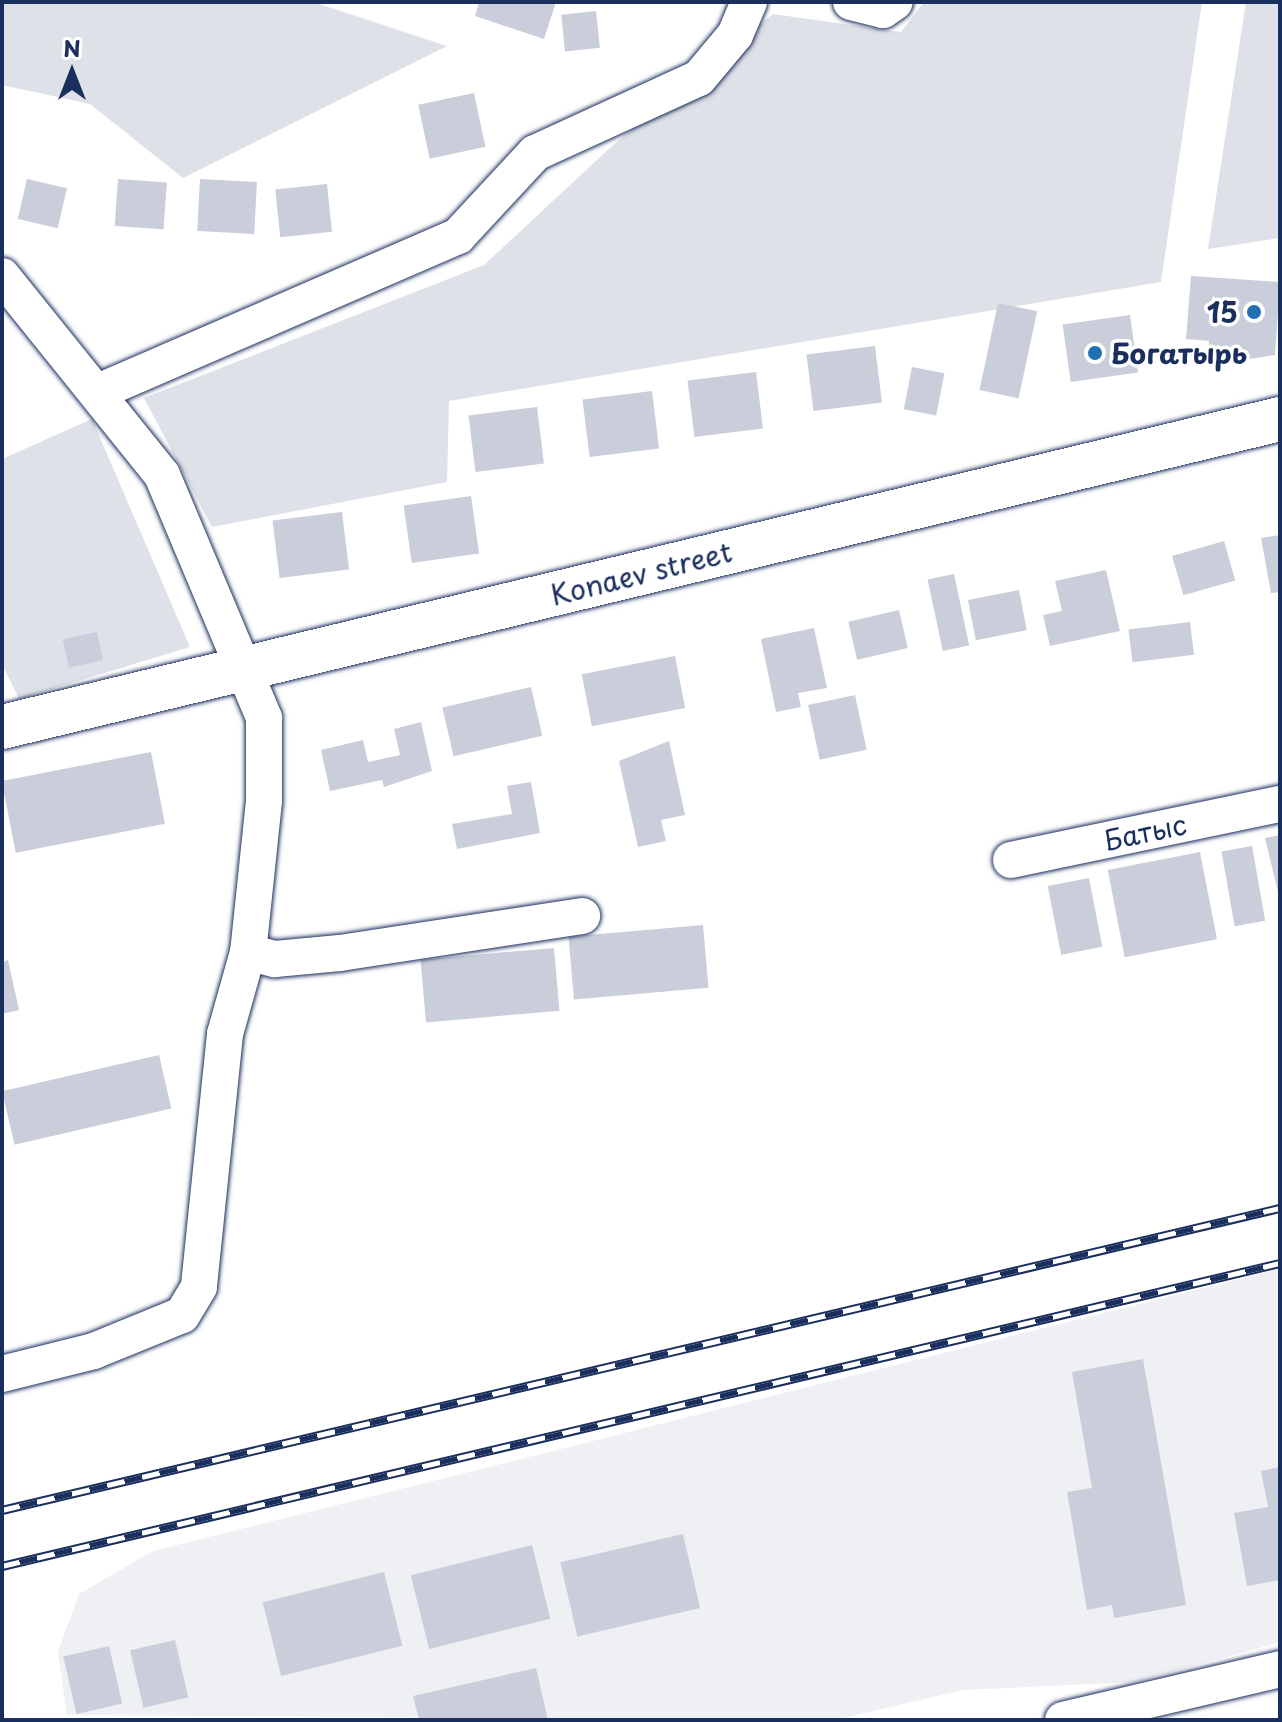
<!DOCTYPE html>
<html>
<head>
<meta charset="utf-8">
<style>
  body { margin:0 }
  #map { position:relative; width:1282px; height:1722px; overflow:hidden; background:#fff; font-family:"Playpen Sans",sans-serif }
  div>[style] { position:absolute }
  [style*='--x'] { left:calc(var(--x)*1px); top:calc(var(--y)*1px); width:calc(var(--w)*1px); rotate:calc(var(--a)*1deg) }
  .built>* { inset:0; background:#eff0f4 }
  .green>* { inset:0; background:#dee1e7 }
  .building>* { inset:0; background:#caceda; transform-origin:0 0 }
  .roads { filter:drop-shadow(0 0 2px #1b2f5e) drop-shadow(0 0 2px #1b2f5e) }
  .street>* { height:36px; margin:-18px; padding:0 18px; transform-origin:18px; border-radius:18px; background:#fff }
  .secondary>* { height:44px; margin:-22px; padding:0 22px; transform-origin:22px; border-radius:22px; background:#fff }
  .rail>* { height:9px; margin-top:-4.5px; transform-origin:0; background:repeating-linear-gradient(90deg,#fff 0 18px,#1b2f5e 0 36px); box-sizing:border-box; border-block:2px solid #1b2f5e }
  .dots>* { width:22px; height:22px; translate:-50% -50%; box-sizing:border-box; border:4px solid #fff; border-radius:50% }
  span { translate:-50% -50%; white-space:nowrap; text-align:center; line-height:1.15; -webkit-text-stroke:7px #fff; paint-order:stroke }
  .poi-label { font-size:28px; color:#1b2f5e; font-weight:700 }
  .right { translate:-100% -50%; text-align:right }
  .left { translate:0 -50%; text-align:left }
  .street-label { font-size:28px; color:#1b2f5e }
  .frame { position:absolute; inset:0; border:4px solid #1b2f5e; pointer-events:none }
  .north { position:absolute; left:32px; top:32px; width:80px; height:80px; -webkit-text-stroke:6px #fff; paint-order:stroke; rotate:0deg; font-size:22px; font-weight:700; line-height:32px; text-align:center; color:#1b2f5e }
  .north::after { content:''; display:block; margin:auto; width:28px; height:36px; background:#1b2f5e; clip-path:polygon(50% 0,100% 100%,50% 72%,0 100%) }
</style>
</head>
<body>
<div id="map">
  <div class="built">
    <div style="clip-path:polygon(1280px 1269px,1280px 1642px,1135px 1682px,963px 1690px,835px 1720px,67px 1715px,58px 1652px,79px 1594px,153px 1551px)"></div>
  </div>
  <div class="green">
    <div style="clip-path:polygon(2px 2px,313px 2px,447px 46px,183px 178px,90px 104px,2px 85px)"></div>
    <div style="clip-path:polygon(924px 2px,1202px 2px,1161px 282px,449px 401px,447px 482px,212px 527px,144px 398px,484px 265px,613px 145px,773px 14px,901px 32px)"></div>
    <div style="clip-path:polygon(1246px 2px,1280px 2px,1280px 238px,1208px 249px)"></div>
    <div style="clip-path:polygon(92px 419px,190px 647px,19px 699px,2px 664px,2px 459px)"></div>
  </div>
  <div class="building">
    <div style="clip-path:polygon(479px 2px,556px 2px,544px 39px,475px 16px)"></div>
    <div style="left:596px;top:11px;width:37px;height:35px;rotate:84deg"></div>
    <div style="left:474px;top:93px;width:55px;height:57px;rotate:78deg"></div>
    <div style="left:27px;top:179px;width:41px;height:41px;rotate:13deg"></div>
    <div style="left:118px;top:179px;width:49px;height:47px;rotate:4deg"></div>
    <div style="left:200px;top:179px;width:57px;height:52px;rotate:3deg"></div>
    <div style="left:327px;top:184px;width:48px;height:52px;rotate:84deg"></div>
    <div style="clip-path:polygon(1191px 276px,1280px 282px,1275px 355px,1243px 360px,1208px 351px,1209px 341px,1186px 339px)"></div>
    <div style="left:998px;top:303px;width:40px;height:89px;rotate:12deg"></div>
    <div style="left:1130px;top:315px;width:58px;height:68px;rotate:82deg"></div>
    <div style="left:875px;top:346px;width:57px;height:69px;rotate:83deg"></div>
    <div style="left:912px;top:367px;width:33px;height:43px;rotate:11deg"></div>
    <div style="left:756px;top:372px;width:57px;height:69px;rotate:83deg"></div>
    <div style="left:652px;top:391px;width:58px;height:70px;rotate:83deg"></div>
    <div style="left:537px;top:407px;width:57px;height:69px;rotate:83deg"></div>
    <div style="left:471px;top:496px;width:58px;height:68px;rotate:82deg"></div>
    <div style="left:342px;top:512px;width:58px;height:70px;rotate:83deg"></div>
    <div style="clip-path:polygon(1280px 535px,1280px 592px,1271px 593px,1261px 538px)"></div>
    <div style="left:1224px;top:541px;width:41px;height:54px;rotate:74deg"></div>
    <div style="clip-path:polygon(1106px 570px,1120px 631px,1050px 646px,1043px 615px,1062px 611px,1055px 581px)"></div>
    <div style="left:954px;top:574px;width:73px;height:27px;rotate:78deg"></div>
    <div style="left:1019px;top:590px;width:41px;height:52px;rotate:79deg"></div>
    <div style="left:899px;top:610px;width:39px;height:52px;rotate:77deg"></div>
    <div style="left:1190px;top:622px;width:33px;height:62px;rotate:83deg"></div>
    <div style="clip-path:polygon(814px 628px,827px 688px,798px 693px,801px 707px,776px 712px,761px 639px)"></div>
    <div style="left:97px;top:632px;width:29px;height:35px;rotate:78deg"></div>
    <div style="left:675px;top:656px;width:53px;height:95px;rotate:79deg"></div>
    <div style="left:531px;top:687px;width:50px;height:91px;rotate:77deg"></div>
    <div style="left:855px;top:695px;width:56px;height:48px;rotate:78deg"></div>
    <div style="clip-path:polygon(421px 722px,432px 771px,384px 787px,382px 780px,330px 791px,321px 750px,363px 740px,368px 762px,400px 755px,394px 729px)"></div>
    <div style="clip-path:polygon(669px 741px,685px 815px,661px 820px,666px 841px,638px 847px,619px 761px)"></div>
    <div style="left:151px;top:752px;width:73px;height:152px;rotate:79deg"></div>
    <div style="clip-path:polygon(531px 782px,540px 833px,457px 849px,452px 824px,512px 814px,507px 786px)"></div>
    <div style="clip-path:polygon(1280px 835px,1280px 896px,1279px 896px,1265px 838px)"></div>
    <div style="left:1252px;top:846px;width:76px;height:31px;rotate:80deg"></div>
    <div style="left:1200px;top:852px;width:89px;height:94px;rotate:79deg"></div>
    <div style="left:1089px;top:878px;width:70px;height:42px;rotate:79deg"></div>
    <div style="left:703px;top:925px;width:63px;height:135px;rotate:85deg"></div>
    <div style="left:554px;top:948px;width:63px;height:134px;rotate:85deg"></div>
    <div style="clip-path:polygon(8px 960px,19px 1010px,2px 1014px,2px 962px)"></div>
    <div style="left:159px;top:1055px;width:55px;height:161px;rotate:77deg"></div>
    <div style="clip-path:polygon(1143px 1359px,1186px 1605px,1114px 1618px,1112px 1605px,1087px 1610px,1067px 1492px,1092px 1488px,1072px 1372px)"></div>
    <div style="clip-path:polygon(1280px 1467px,1280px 1580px,1247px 1586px,1234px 1513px,1268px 1507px,1261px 1471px)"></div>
    <div style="left:683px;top:1534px;width:76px;height:126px;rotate:77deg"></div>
    <div style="left:532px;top:1545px;width:76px;height:125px;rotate:76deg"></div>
    <div style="left:384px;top:1572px;width:76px;height:125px;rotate:76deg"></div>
    <div style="left:175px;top:1640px;width:59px;height:46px;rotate:77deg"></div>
    <div style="left:109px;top:1646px;width:59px;height:47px;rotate:77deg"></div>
    <div style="clip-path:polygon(536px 1668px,548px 1720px,419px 1720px,413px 1696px)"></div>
  </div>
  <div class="roads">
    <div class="street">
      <div style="--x:851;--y:2;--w:33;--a:14"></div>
      <div style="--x:883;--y:10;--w:14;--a:-34"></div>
      <div style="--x:2;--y:276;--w:255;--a:51.2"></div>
      <div style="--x:162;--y:475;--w:264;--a:67.2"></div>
      <div style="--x:264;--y:718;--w:83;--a:90"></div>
      <div style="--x:264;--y:801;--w:152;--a:96"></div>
      <div style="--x:248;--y:952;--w:85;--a:105.7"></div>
      <div style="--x:225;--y:1034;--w:254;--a:95.9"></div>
      <div style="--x:199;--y:1287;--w:33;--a:121"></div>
      <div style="--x:182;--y:1315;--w:95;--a:157.8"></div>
      <div style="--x:94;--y:1351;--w:95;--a:166"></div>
      <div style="--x:100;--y:391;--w:390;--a:-23.4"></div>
      <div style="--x:458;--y:236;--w:113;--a:-47.1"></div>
      <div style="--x:535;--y:153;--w:180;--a:-24.6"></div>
      <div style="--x:699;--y:78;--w:56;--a:-50.1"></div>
      <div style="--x:735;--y:35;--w:36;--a:-67"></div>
      <div style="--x:1011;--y:860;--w:275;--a:-11.8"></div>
      <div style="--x:248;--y:952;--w:28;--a:15"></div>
      <div style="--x:275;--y:959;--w:65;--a:-5.3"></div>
      <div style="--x:340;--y:953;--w:245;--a:-8.7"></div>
      <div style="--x:1063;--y:1720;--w:223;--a:-13.2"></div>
    </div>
    <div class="secondary">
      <div style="--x:2;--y:727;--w:1315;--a:-13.55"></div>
    </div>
  </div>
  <div class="rail">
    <div style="--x:2;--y:1510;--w:1313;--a:-13.3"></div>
    <div style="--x:2;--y:1566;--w:1313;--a:-13.34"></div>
  </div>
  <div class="dots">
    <div style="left:1254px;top:312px;background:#1f6fb2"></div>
    <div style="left:1095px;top:353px;background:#1f6fb2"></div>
  </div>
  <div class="poi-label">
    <span class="right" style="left:1238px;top:312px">15</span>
    <span class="left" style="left:1111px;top:353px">Богатырь</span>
  </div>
  <div class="street-label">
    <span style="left:641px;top:573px;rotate:-14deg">Konaev street</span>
    <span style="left:1145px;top:832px;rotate:-12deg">Батыс</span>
  </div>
  <div class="frame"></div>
  <div class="north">N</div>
</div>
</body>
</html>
